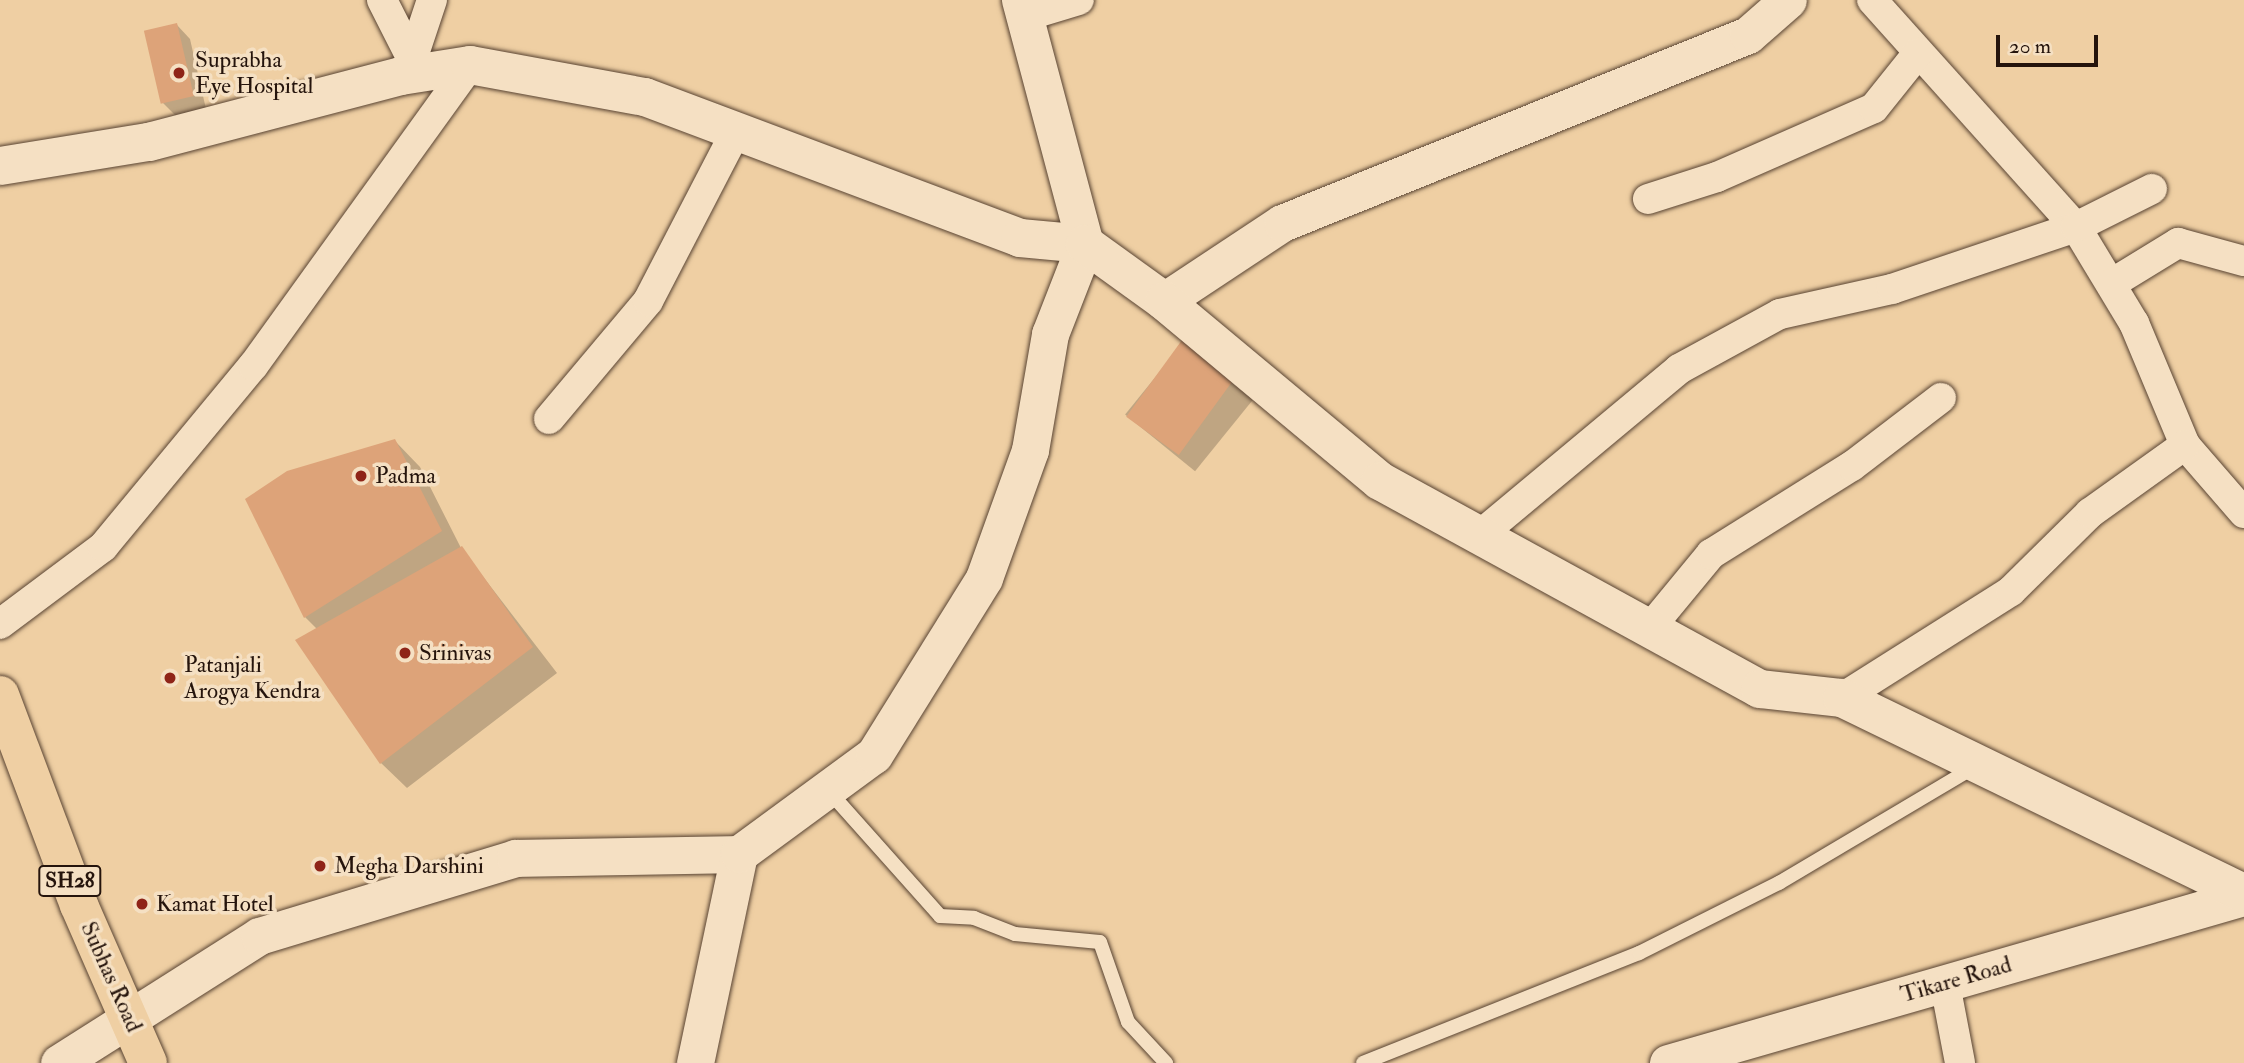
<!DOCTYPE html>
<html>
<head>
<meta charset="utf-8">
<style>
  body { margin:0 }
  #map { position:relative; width:2244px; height:1063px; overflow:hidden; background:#efcfa3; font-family:"IM FELL Double Pica",serif }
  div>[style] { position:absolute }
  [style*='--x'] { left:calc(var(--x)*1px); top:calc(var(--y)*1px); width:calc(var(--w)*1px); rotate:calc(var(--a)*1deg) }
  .shadow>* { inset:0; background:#0003; transform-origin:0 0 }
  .building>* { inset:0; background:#dda379; transform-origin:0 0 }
  .roads { filter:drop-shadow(0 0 2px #584332) drop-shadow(0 0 2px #584332) }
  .service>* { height:14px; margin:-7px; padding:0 7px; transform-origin:7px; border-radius:7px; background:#f5e0c3 }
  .minor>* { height:30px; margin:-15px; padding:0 15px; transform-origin:15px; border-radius:15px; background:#f5e0c3 }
  .tertiary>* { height:37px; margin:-18.5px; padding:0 18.5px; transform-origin:18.5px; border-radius:18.5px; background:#f5e0c3 }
  .secondary>* { height:38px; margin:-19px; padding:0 19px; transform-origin:19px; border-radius:19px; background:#f5e0c3 }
  .primary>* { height:38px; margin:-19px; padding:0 19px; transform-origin:19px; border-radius:19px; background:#efcfa3 }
  .dots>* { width:19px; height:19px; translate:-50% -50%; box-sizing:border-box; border:4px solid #f5e0c3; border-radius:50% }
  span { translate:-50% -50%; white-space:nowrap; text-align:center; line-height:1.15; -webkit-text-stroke:7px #f5e0c3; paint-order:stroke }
  .shield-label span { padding:2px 5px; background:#f5e0c3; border:2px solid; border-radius:5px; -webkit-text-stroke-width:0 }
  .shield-label { font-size:21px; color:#25140c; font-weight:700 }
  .poi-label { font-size:23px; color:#25140c }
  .left { translate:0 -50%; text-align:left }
  .street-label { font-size:23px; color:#25140c }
  .scale { position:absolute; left:1996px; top:35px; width:102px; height:32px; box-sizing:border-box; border:4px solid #25140c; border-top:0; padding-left:9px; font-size:21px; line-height:24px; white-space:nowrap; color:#25140c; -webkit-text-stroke:5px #f5e0c3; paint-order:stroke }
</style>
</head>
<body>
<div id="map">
  <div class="shadow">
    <div style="clip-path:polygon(177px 25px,190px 39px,206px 109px,175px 115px,162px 102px)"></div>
    <div style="left:1183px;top:343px;width:90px;height:92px;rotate:39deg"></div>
    <div style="clip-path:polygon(395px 441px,420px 467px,461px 548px,557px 673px,407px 788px,381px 763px,298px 641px,318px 630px,305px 617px)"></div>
  </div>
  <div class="building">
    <div style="left:177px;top:23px;width:75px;height:34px;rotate:77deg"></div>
    <div style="left:1182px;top:340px;width:65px;height:95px;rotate:36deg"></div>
    <div style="clip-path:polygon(395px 439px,442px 531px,304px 618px,245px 499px,287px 471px)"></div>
    <div style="clip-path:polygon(462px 546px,533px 647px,380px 764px,295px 640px)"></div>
  </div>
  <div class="roads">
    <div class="service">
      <div style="--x:827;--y:789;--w:170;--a:48.3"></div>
      <div style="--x:940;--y:916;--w:34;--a:3"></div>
      <div style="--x:974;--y:918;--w:44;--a:21.3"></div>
      <div style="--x:1015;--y:934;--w:85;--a:5.4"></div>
      <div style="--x:1100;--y:942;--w:85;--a:70.7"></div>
      <div style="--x:1128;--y:1022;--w:56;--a:47.2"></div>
      <div style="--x:1363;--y:1063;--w:297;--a:-21.7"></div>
      <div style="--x:1639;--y:953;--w:157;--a:-26.6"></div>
      <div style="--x:1779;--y:883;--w:227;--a:-30.7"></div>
    </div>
    <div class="minor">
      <div style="--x:382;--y:0;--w:82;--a:63.1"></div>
      <div style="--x:1872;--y:0;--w:305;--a:48.1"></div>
      <div style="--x:2076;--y:227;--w:112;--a:58.9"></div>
      <div style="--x:2134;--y:323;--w:132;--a:67.3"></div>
      <div style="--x:2185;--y:445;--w:90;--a:49.1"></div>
      <div style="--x:1029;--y:15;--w:52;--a:-16.7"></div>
      <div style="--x:413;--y:57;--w:60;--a:-71.6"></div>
      <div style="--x:1648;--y:199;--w:72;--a:-17.7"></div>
      <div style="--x:1717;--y:177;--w:171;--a:-23.7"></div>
      <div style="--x:1874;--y:108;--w:70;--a:-51.3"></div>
      <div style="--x:2111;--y:284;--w:79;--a:-31.5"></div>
      <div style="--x:2178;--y:243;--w:68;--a:15.3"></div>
      <div style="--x:549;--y:419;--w:154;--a:-50"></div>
      <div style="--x:648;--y:301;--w:191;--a:-62.6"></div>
      <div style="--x:1480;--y:535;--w:259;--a:-39.8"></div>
      <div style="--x:1679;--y:369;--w:115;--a:-28.6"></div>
      <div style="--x:1780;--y:314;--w:115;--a:-12.6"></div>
      <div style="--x:1892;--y:289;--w:194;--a:-18.6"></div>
      <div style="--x:2076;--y:227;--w:85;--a:-26.6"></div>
      <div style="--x:0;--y:624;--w:129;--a:-36.8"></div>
      <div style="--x:103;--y:547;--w:235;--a:-50.4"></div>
      <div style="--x:253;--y:366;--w:371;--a:-54.2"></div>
      <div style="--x:1650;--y:628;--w:96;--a:-50.5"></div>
      <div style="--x:1711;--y:554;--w:166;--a:-32"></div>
      <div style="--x:1852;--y:466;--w:112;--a:-37.4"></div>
      <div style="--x:1842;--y:698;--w:200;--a:-32.3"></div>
      <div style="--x:2011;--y:591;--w:111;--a:-44.6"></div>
      <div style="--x:2090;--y:513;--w:117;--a:-35.6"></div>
      <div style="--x:1945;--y:984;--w:80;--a:79.2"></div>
    </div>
    <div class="tertiary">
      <div style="--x:1164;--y:301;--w:141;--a:-33.5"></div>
      <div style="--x:1282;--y:223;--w:502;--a:-21.97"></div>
      <div style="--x:1748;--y:35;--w:53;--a:-41.2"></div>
      <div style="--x:59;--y:1063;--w:237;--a:-32.4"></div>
      <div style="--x:259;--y:936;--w:268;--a:-16.9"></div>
      <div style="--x:515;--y:858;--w:224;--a:-1"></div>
      <div style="--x:695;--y:1063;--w:214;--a:-78.1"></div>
      <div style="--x:739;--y:854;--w:167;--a:-36.3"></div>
      <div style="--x:874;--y:755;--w:208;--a:-58.1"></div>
      <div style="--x:984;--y:578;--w:136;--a:-70.2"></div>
      <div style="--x:1030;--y:450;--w:118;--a:-80.2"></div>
      <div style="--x:1050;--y:334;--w:97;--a:-68.7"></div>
      <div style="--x:1085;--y:244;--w:253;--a:-104.9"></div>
      <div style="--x:1668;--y:1063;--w:599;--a:-16.08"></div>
    </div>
    <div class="secondary">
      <div style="--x:0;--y:166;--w:151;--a:-9.2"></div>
      <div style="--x:149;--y:142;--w:260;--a:-14.7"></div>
      <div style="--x:401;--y:76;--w:70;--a:-9.1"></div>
      <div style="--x:470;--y:65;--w:178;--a:10.4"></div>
      <div style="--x:645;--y:97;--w:401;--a:20.6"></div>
      <div style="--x:1020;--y:238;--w:65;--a:5.3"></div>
      <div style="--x:1085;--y:244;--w:97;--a:35.8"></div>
      <div style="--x:1164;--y:301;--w:281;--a:39.8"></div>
      <div style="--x:1380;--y:481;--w:433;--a:28.7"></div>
      <div style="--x:1760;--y:689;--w:82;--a:6.3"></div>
      <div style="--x:1842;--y:698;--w:447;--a:25.9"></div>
    </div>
    <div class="primary">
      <div style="--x:0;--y:695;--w:224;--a:69.4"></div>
      <div style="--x:79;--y:905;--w:172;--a:66.4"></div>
    </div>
  </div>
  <div class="dots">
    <div style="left:179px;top:73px;background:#8f2418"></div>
    <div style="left:361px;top:476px;background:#8f2418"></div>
    <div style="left:405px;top:653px;background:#8f2418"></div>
    <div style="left:170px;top:678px;background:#8f2418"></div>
    <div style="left:320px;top:866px;background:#8f2418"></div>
    <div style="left:142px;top:904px;background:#8f2418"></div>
  </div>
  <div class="shield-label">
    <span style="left:70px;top:881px">SH28</span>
  </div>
  <div class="poi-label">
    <span class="left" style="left:195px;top:73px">Suprabha<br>Eye Hospital</span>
    <span class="left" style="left:375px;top:476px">Padma</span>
    <span class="left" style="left:419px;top:653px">Srinivas</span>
    <span class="left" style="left:184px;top:678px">Patanjali<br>Arogya Kendra</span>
    <span class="left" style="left:334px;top:866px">Megha Darshini</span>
    <span class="left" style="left:156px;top:904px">Kamat Hotel</span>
  </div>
  <div class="street-label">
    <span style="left:111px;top:977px;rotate:66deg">Subhas Road</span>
    <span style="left:1956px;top:980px;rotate:-16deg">Tikare Road</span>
  </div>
  <div class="scale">20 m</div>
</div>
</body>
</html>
